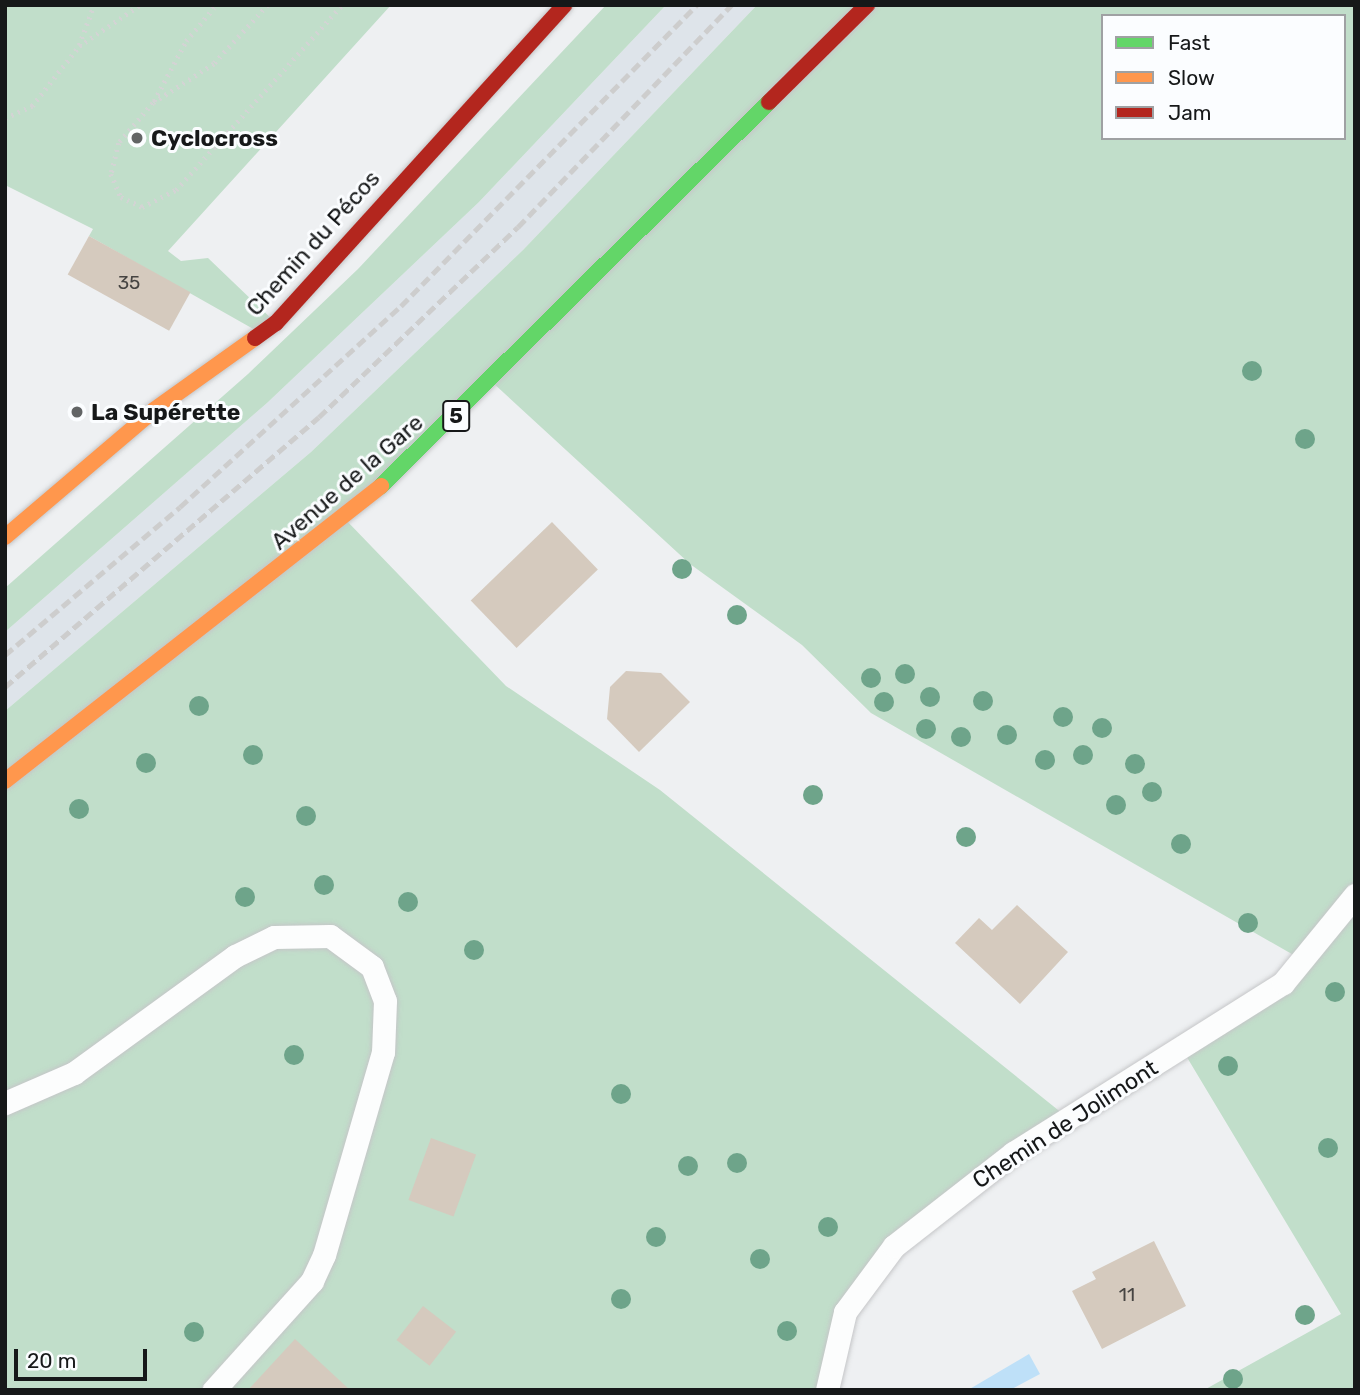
<!DOCTYPE html>
<html>
<head>
<meta charset="utf-8">
<style>
  body { margin:0 }
  #map { position:relative; width:1360px; height:1395px; overflow:hidden; background:#eef0f2; font-family:Rubik,sans-serif }
  div>[style] { position:absolute }
  [style*='--x'] { left:calc(var(--x)*1px); top:calc(var(--y)*1px); width:calc(var(--w)*1px); rotate:calc(var(--a)*1deg) }
  .built>* { inset:0; background:#dee4ea }
  .green>* { inset:0; background:#c1deca }
  .water>* { inset:0; background:#bee0f8 }
  .building>* { inset:0; background:#d5cabe; transform-origin:0 0 }
  .path>* { height:4.5px; margin-top:-2.25px; transform-origin:0; background:repeating-linear-gradient(90deg,#d3d4d4 0 2px,transparent 0 7px) }
  .roads { filter:drop-shadow(0 0 2px #c5c6c8) drop-shadow(0 0 2px #c5c6c8) }
  .lane>* { height:23px; margin:-11.5px; padding:0 11.5px; transform-origin:11.5px; border-radius:11.5px; background:#fcfdfd }
  .fast>* { height:16px; margin:-8px; padding:0 8px; transform-origin:8px; border-radius:8px; background:#63d668 }
  .slow>* { height:16px; margin:-8px; padding:0 8px; transform-origin:8px; border-radius:8px; background:#ff974d }
  .jam>* { height:16px; margin:-8px; padding:0 8px; transform-origin:8px; border-radius:8px; background:#b3261e }
  .rail>* { height:5px; margin-top:-2.5px; transform-origin:0; background:repeating-linear-gradient(90deg,#cdcdcd 0 10px,transparent 0 15px) }
  .trees>* { width:20px; height:20px; margin:-10px; border-radius:50%; background:#6ea48a }
  .dots>* { width:19px; height:19px; translate:-50% -50%; box-sizing:border-box; border:4px solid #fbfdff; border-radius:50% }
  span { translate:-50% -50%; white-space:nowrap; text-align:center; line-height:1.15; -webkit-text-stroke:6px #fbfdff; paint-order:stroke }
  .number-label { font-size:19px; color:#464442 }
  .number-label span { -webkit-text-stroke-width:0 }
  .shield-label span { padding:2px 5px; background:#fbfdff; border:2px solid; border-radius:5px; -webkit-text-stroke-width:0 }
  .shield-label { font-size:21px; color:#161819; font-weight:700 }
  .poi-label { font-size:23px; color:#161819; font-weight:700 }
  .left { translate:0 -50%; text-align:left }
  .street-label { font-size:23px; color:#161819 }
  .frame { position:absolute; inset:0; border:7px solid #161819; pointer-events:none }
  .legend { position:absolute; left:1101px; top:14px; width:245px; height:126px; box-sizing:border-box; background:#fbfdff; border:2px solid #9fa1a3; margin:0; padding:9px 12px; list-style:none; font-size:21px; color:#161819 }
  .legend li { display:flex; align-items:center; gap:14px; height:35px }
  .legend b { width:35px; border:2px solid #9fa1a3 }
  .scale { position:absolute; left:14px; top:1349px; width:133px; height:32px; box-sizing:border-box; border:4px solid #161819; border-top:0; padding-left:9px; font-size:21px; line-height:24px; white-space:nowrap; color:#161819; -webkit-text-stroke:5px #fbfdff; paint-order:stroke }
</style>
</head>
<body>
<div id="map">
  <div class="built">
    <div style="clip-path:polygon(666px 5px,757px 5px,523px 250px,311px 452px,5px 711px,5px 632px,267px 403px,479px 202px)"></div>
  </div>
  <div class="green">
    <div style="clip-path:polygon(5px 5px,391px 5px,168px 251px,181px 261px,208px 258px,276px 323px,262px 334px,89px 236px,93px 229px,5px 185px)"></div>
    <div style="clip-path:polygon(606px 5px,666px 5px,479px 202px,267px 403px,5px 632px,5px 588px,248px 374px,358px 269px)"></div>
    <div style="clip-path:polygon(evenodd,757px 5px,1355px 5px,1355px 1390px,1204px 1390px,1341px 1314px,1182px 1049px,1304px 961px,871px 713px,802px 645px,690px 564px,492px 382px,345px 519px,506px 686px,660px 790px,1068px 1118px,863px 1282px,827px 1390px,5px 1390px,5px 711px,311px 452px,523px 250px,757px 5px,1103px 16px,1344px 16px,1344px 138px,1103px 138px,1103px 16px)"></div>
  </div>
  <div class="water">
    <div style="clip-path:polygon(1029px 1354px,1040px 1374px,1010px 1390px,968px 1390px)"></div>
  </div>
  <div class="building">
    <div style="left:89px;top:236px;width:116px;height:44px;rotate:29deg"></div>
    <div style="left:552px;top:522px;width:66px;height:113px;rotate:46deg"></div>
    <div style="clip-path:polygon(626px 671px,661px 673px,690px 702px,639px 752px,607px 719px,610px 687px)"></div>
    <div style="clip-path:polygon(1017px 905px,1068px 952px,1020px 1004px,955px 943px,979px 918px,992px 930px)"></div>
    <div style="left:431px;top:1138px;width:48px;height:66px;rotate:20deg"></div>
    <div style="clip-path:polygon(1154px 1241px,1186px 1306px,1102px 1349px,1072px 1291px,1096px 1279px,1092px 1272px)"></div>
    <div style="left:423px;top:1306px;width:42px;height:43px;rotate:38deg"></div>
    <div style="clip-path:polygon(295px 1339px,350px 1390px,248px 1390px)"></div>
  </div>
  <div class="path">
    <div style="--x:268;--y:5;--w:80;--a:132.5"></div>
    <div style="--x:214;--y:64;--w:72;--a:147.4"></div>
    <div style="--x:153;--y:103;--w:52;--a:130.4"></div>
    <div style="--x:119;--y:143;--w:32;--a:104"></div>
    <div style="--x:111;--y:174;--w:25;--a:67"></div>
    <div style="--x:121;--y:197;--w:23;--a:25"></div>
    <div style="--x:142;--y:207;--w:38;--a:-27"></div>
    <div style="--x:176;--y:190;--w:249;--a:-48.1"></div>
    <div style="--x:79;--y:45;--w:43;--a:-69.4"></div>
    <div style="--x:154;--y:101;--w:68;--a:-61.9"></div>
    <div style="--x:186;--y:41;--w:47;--a:-50.2"></div>
    <div style="--x:5;--y:118;--w:30;--a:-24"></div>
    <div style="--x:32;--y:106;--w:76;--a:-51.9"></div>
    <div style="--x:79;--y:46;--w:73;--a:-33.9"></div>
  </div>
  <div class="roads">
    <div class="lane">
      <div style="--x:5;--y:1103;--w:75;--a:-23.5"></div>
      <div style="--x:74;--y:1073;--w:199;--a:-36"></div>
      <div style="--x:235;--y:956;--w:43;--a:-26"></div>
      <div style="--x:274;--y:937;--w:56;--a:-1"></div>
      <div style="--x:330;--y:936;--w:52;--a:36.4"></div>
      <div style="--x:372;--y:967;--w:36;--a:69"></div>
      <div style="--x:385;--y:1001;--w:51;--a:92.2"></div>
      <div style="--x:383;--y:1052;--w:211;--a:106.2"></div>
      <div style="--x:324;--y:1255;--w:29;--a:115"></div>
      <div style="--x:312;--y:1281;--w:147;--a:132"></div>
      <div style="--x:827;--y:1390;--w:80;--a:-77"></div>
      <div style="--x:845;--y:1312;--w:82;--a:-53.4"></div>
      <div style="--x:894;--y:1246;--w:151;--a:-38"></div>
      <div style="--x:1013;--y:1153;--w:319;--a:-32.2"></div>
      <div style="--x:1283;--y:983;--w:114;--a:-50.7"></div>
    </div>
    <div class="fast">
      <div style="--x:381;--y:486;--w:546;--a:-44.7"></div>
    </div>
    <div class="slow">
      <div style="--x:5;--y:537;--w:196;--a:-40.4"></div>
      <div style="--x:154;--y:410;--w:124;--a:-35.5"></div>
      <div style="--x:5;--y:781;--w:478;--a:-38.1"></div>
    </div>
    <div class="jam">
      <div style="--x:769;--y:102;--w:138;--a:-44.7"></div>
      <div style="--x:255;--y:338;--w:26;--a:-36"></div>
      <div style="--x:276;--y:323;--w:429;--a:-47.8"></div>
    </div>
  </div>
  <div class="rail">
    <div style="--x:5;--y:655;--w:229;--a:-40.2"></div>
    <div style="--x:180;--y:507;--w:299;--a:-42.3"></div>
    <div style="--x:401;--y:306;--w:422;--a:-45.5"></div>
    <div style="--x:5;--y:687;--w:414;--a:-40.7"></div>
    <div style="--x:319;--y:417;--w:275;--a:-43.7"></div>
    <div style="--x:518;--y:227;--w:308;--a:-46.1"></div>
  </div>
  <div class="trees">
    <div style="left:1252px;top:371px"></div>
    <div style="left:1305px;top:439px"></div>
    <div style="left:682px;top:569px"></div>
    <div style="left:737px;top:615px"></div>
    <div style="left:905px;top:674px"></div>
    <div style="left:871px;top:678px"></div>
    <div style="left:930px;top:697px"></div>
    <div style="left:983px;top:701px"></div>
    <div style="left:884px;top:702px"></div>
    <div style="left:199px;top:706px"></div>
    <div style="left:1063px;top:717px"></div>
    <div style="left:1102px;top:728px"></div>
    <div style="left:926px;top:729px"></div>
    <div style="left:1007px;top:735px"></div>
    <div style="left:961px;top:737px"></div>
    <div style="left:253px;top:755px"></div>
    <div style="left:1083px;top:755px"></div>
    <div style="left:1045px;top:760px"></div>
    <div style="left:146px;top:763px"></div>
    <div style="left:1135px;top:764px"></div>
    <div style="left:1152px;top:792px"></div>
    <div style="left:813px;top:795px"></div>
    <div style="left:1116px;top:805px"></div>
    <div style="left:79px;top:809px"></div>
    <div style="left:306px;top:816px"></div>
    <div style="left:966px;top:837px"></div>
    <div style="left:1181px;top:844px"></div>
    <div style="left:324px;top:885px"></div>
    <div style="left:245px;top:897px"></div>
    <div style="left:408px;top:902px"></div>
    <div style="left:1248px;top:923px"></div>
    <div style="left:474px;top:950px"></div>
    <div style="left:1335px;top:992px"></div>
    <div style="left:294px;top:1055px"></div>
    <div style="left:1228px;top:1066px"></div>
    <div style="left:621px;top:1094px"></div>
    <div style="left:1328px;top:1148px"></div>
    <div style="left:737px;top:1163px"></div>
    <div style="left:688px;top:1166px"></div>
    <div style="left:828px;top:1227px"></div>
    <div style="left:656px;top:1237px"></div>
    <div style="left:760px;top:1259px"></div>
    <div style="left:621px;top:1299px"></div>
    <div style="left:1305px;top:1315px"></div>
    <div style="left:787px;top:1331px"></div>
    <div style="left:194px;top:1332px"></div>
    <div style="left:1233px;top:1379px"></div>
  </div>
  <div class="dots">
    <div style="left:137px;top:138px;background:#626465"></div>
    <div style="left:77px;top:412px;background:#626465"></div>
  </div>
  <div class="number-label">
    <span style="left:129px;top:283px">35</span>
    <span style="left:1127px;top:1295px">11</span>
  </div>
  <div class="shield-label">
    <span style="left:456px;top:416px">5</span>
  </div>
  <div class="poi-label">
    <span class="left" style="left:151px;top:138px">Cyclocross</span>
    <span class="left" style="left:91px;top:412px">La Supérette</span>
  </div>
  <div class="street-label">
    <span style="left:313px;top:243px;rotate:-48deg">Chemin du Pécos</span>
    <span style="left:347px;top:482px;rotate:-41deg">Avenue de la Gare</span>
    <span style="left:1065px;top:1124px;rotate:-33deg">Chemin de Jolimont</span>
  </div>
  <div class="frame"></div>
  <ul class="legend">
  <li><b style="height:9px;background:#63d668"></b>Fast</li>
  <li><b style="height:9px;background:#ff974d"></b>Slow</li>
  <li><b style="height:9px;background:#b3261e"></b>Jam</li>
  </ul>
  <div class="scale">20 m</div>
</div>
</body>
</html>
